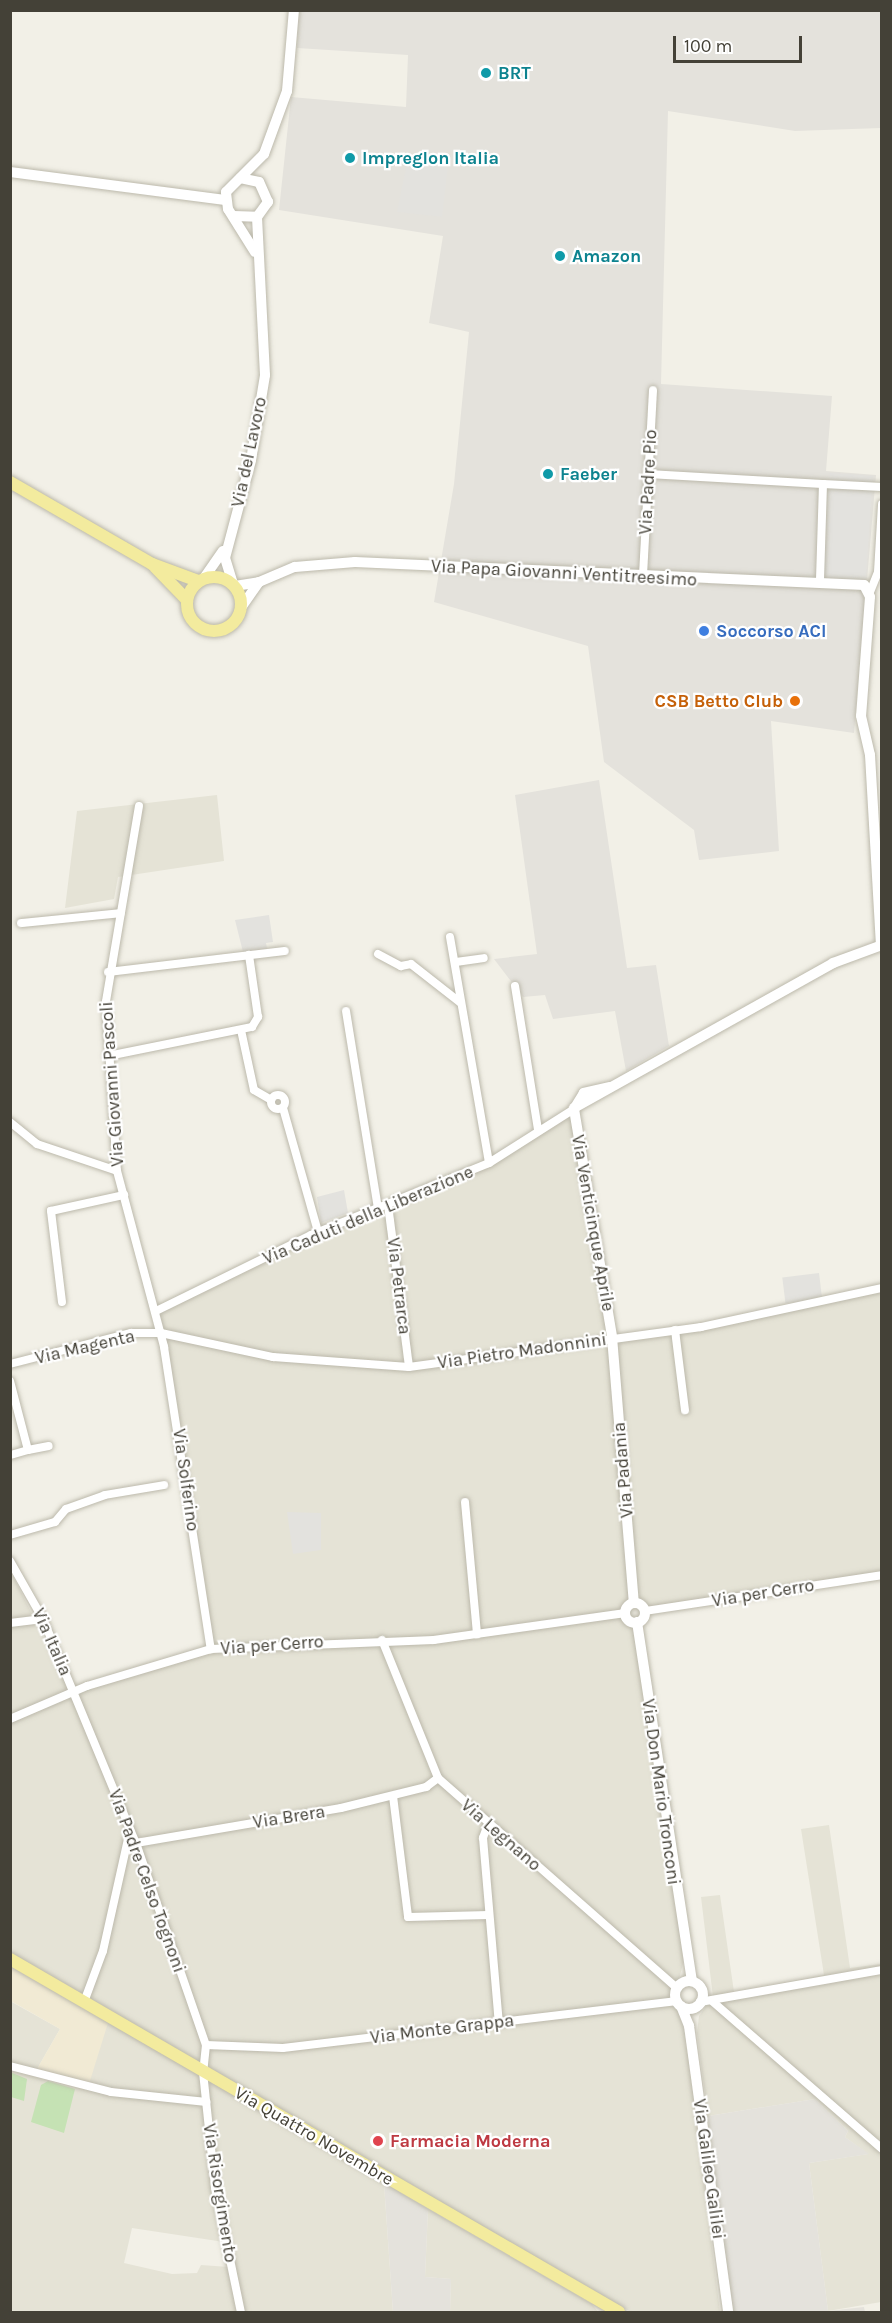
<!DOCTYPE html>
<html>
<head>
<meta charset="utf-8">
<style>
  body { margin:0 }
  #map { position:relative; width:892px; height:2323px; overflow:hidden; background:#f2f0e7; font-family:Karla,sans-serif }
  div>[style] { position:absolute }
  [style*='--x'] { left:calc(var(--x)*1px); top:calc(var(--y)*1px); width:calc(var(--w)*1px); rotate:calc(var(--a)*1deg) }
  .residential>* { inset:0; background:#e5e3d6 }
  .commercial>* { inset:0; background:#f1ead4 }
  .industrial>* { inset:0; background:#e4e2dc }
  .green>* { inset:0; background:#c5e2b4 }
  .parking>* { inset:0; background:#e3e2de; transform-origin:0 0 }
  .roads { filter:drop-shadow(0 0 2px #bcb9ab) drop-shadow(0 0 2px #bcb9ab) }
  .minor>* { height:8px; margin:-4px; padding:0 4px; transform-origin:4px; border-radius:4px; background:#fff }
  .minor>.ring { margin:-4px; padding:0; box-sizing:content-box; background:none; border:8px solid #fff; border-radius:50% }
  .tertiary>* { height:10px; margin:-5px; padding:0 5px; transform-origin:5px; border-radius:5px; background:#fff }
  .tertiary>.ring { margin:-5px; padding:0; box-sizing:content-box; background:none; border:10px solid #fff; border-radius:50% }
  .primary>* { height:12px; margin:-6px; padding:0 6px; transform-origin:6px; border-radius:6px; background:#f3eb9e }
  .primary>.ring { margin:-6px; padding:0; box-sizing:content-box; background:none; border:12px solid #f3eb9e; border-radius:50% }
  .dots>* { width:16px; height:16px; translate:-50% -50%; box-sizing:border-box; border:3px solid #fff; border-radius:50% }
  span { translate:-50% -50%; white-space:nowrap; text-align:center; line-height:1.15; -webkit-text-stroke:4.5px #fff; paint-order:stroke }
  .culture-label { font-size:18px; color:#0d838f; font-weight:700 }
  .left { translate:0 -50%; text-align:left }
  .street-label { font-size:18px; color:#444137 }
  .shop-label { font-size:18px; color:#366cbe; font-weight:700 }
  .food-label { font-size:18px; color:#c56008; font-weight:700 }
  .right { translate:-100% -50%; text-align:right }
  .health-label { font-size:18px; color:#be3a42; font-weight:700 }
  .frame { position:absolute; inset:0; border:12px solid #444137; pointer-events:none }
  .scale { position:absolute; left:673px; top:36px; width:129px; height:27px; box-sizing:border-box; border:3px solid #444137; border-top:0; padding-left:8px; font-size:18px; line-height:21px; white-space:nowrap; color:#444137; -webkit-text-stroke:4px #fff; paint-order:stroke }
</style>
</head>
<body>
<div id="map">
  <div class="residential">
    <div style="clip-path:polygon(217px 795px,224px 861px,118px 877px,114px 899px,65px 908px,77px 811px)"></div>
    <div style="clip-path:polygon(573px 1111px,611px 1336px,410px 1366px,275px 1356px,162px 1332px,157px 1312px,311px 1236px,489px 1164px)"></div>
    <div style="clip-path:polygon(881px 1291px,881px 1574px,646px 1610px,635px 1602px,614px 1339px)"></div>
    <div style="clip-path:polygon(163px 1335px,277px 1359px,379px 1369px,611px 1339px,630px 1603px,625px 1609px,433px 1639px,212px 1648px)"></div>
    <div style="clip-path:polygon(13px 1576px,70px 1691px,11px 1714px,10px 1577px)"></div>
    <div style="clip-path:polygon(624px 1616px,636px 1625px,684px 1960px,674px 1998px,686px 2036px,720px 2312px,631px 2312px,384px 2184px,393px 2312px,242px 2312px,224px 2242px,132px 2228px,124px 2263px,172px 2274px,197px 2273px,201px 2265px,229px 2267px,238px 2312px,11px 2312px,10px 2001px,60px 2029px,37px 2069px,107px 2023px,11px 1965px,11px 1721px,85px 1689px,212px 1651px,434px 1642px)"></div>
    <div style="clip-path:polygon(829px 1825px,850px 1968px,881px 1964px,881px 2302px,828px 2311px,809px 2163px,868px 2154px,845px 2137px,848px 2131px,815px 2099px,708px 2116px,697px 2033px,699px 2016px,713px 1997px,701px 1897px,720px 1895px,734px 1992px,824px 1975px,801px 1829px)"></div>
    <div style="clip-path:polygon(428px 2209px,592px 2304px,598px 2312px,450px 2312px,451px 2279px,425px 2277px)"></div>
  </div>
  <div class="commercial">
    <div style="clip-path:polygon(10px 1965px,108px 2023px,89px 2084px,37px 2069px,60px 2029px,11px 2001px)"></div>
  </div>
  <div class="industrial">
    <div style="clip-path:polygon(298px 11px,881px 11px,881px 128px,795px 131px,668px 111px,661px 384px,832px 396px,826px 471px,876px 475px,854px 733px,771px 721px,779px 851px,699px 860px,694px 830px,604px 762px,588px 646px,434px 602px,454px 484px,469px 332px,429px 323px,443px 236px,279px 210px,291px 97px,406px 107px,408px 55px,297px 48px)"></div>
    <div style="clip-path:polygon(599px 780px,627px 968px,656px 965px,669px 1046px,626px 1071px,615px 1011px,553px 1019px,545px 995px,523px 997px,494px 959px,537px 954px,515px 795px)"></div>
    <div style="clip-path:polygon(815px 2099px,848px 2131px,845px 2137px,869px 2154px,809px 2163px,828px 2311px,864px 2307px,865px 2312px,732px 2312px,708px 2116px)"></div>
    <div style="clip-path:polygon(384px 2183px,428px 2209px,425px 2277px,451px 2279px,450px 2312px,393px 2312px)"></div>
  </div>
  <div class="green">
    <div style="clip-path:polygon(10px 2072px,27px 2079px,24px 2101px,11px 2097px)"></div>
    <div style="clip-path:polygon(48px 2081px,75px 2089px,64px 2133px,31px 2122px,41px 2085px)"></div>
  </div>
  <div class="parking">
    <div style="clip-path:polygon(407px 163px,448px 165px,442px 217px,397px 212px)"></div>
    <div style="left:830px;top:473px;width:43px;height:107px;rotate:4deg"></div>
    <div style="clip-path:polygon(269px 915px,273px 942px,266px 943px,268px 953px,244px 956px,235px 920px)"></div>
    <div style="clip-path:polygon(344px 1190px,348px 1213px,321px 1223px,317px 1197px)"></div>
    <div style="left:819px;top:1273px;width:26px;height:37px;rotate:83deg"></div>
    <div style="clip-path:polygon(287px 1512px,321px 1513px,321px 1550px,293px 1554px)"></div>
  </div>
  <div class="roads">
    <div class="minor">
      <div style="--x:648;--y:474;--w:175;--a:3.3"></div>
      <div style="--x:823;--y:484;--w:98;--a:91.8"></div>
      <div style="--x:823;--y:484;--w:59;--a:2.9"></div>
      <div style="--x:643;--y:575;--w:185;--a:-86.9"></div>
      <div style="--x:870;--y:592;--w:22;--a:-68"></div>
      <div style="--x:878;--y:572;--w:68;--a:-86.6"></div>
      <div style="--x:139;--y:806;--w:199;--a:99.6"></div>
      <div style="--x:106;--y:1002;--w:169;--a:86.3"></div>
      <div style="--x:117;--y:1171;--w:182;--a:75"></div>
      <div style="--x:164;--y:1347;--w:306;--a:81.2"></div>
      <div style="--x:21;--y:923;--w:100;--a:-5.7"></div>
      <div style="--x:450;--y:937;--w:229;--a:80.2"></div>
      <div style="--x:378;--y:954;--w:26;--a:28"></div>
      <div style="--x:401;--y:966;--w:10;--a:-11"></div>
      <div style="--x:411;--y:964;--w:63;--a:38"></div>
      <div style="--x:456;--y:962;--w:28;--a:-8"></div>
      <div style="--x:108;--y:972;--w:178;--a:-6.8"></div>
      <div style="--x:515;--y:986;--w:145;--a:80.9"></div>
      <div style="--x:346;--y:1011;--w:200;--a:80.8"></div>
      <div style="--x:241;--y:1030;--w:61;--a:77.8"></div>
      <div style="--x:254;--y:1090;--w:20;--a:30"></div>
      <div style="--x:108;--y:1056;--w:147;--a:-11.4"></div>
      <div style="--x:252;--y:1027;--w:12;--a:-59"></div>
      <div style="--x:258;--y:1017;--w:63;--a:-98.3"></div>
      <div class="ring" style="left:271px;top:1095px;width:6px;height:6px"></div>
      <div style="--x:283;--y:1108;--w:129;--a:74.2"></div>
      <div style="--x:10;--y:1122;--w:35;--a:39"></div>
      <div style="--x:37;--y:1144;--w:84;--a:18.6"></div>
      <div style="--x:388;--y:1205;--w:163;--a:82.6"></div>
      <div style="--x:62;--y:1302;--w:92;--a:-96.9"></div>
      <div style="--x:51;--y:1211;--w:75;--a:-12.4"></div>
      <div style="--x:156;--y:1311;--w:173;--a:-26.1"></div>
      <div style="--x:311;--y:1235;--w:192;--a:-22"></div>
      <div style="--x:489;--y:1163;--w:101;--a:-32.4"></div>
      <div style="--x:675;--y:1330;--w:81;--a:82.9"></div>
      <div style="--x:10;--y:1364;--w:125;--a:-14.4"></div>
      <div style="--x:131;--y:1333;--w:30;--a:0"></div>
      <div style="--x:161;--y:1333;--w:115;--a:12.1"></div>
      <div style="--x:273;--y:1357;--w:136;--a:4.2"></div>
      <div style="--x:409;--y:1367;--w:295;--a:-7.8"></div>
      <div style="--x:701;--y:1327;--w:185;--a:-12.2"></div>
      <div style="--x:10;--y:1381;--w:71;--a:75.4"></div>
      <div style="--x:28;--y:1450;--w:19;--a:164"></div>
      <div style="--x:28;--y:1450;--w:21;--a:-11"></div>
      <div style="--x:465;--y:1502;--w:133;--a:84.8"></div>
      <div style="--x:10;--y:1535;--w:47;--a:-16.1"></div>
      <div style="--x:55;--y:1522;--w:17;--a:-50"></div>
      <div style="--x:66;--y:1509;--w:41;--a:-19.7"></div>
      <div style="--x:105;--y:1495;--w:60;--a:-9.6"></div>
      <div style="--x:10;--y:1561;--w:67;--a:60.4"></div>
      <div style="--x:43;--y:1619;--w:243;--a:67.5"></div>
      <div style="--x:136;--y:1843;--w:214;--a:70.9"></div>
      <div style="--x:206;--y:2045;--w:27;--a:96"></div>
      <div style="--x:203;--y:2072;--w:116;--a:84"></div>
      <div style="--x:215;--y:2187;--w:128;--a:78.3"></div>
      <div style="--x:645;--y:1611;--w:240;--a:-8.6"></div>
      <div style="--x:10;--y:1623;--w:33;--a:-7"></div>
      <div style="--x:382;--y:1640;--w:149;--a:67.9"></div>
      <div style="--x:438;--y:1778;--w:318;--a:41.3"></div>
      <div style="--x:10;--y:1719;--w:84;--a:-23.2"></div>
      <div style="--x:87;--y:1686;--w:129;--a:-16.6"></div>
      <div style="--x:211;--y:1649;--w:223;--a:-2.3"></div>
      <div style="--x:434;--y:1640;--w:193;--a:-8"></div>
      <div style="--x:393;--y:1796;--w:122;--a:82.9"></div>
      <div style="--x:408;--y:1917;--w:81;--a:-1.4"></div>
      <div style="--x:488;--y:1824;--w:15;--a:110"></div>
      <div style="--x:483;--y:1838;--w:186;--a:85.1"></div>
      <div style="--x:136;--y:1843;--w:208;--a:-9.7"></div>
      <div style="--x:341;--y:1808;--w:88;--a:-13.9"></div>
      <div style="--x:426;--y:1787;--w:15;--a:-37"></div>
      <div style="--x:712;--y:2001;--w:225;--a:41"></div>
      <div style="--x:84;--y:2002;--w:54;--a:-69.6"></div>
      <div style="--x:103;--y:1951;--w:124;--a:-77.4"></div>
      <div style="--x:700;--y:2002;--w:185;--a:-10"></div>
      <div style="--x:206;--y:2045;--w:77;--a:2.2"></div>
      <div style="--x:283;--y:2048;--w:397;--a:-6.8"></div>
      <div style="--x:10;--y:2066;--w:104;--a:14.4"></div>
      <div style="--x:111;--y:2092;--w:96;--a:6"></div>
    </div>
    <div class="tertiary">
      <div style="--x:10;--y:172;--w:217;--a:7.4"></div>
      <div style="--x:234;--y:216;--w:23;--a:2"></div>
      <div style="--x:257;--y:217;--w:19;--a:-54"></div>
      <div style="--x:268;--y:202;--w:22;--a:-114"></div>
      <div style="--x:259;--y:182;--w:19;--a:-168"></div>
      <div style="--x:255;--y:252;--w:51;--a:-122.1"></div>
      <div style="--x:228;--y:209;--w:17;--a:-97"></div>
      <div style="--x:226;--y:192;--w:54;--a:-45"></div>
      <div style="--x:264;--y:154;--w:67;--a:-69.9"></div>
      <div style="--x:287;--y:91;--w:81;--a:-85.1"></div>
      <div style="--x:204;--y:578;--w:33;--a:-55"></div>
      <div style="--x:259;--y:582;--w:39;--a:-23"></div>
      <div style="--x:295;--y:567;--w:60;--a:-4.8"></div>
      <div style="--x:355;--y:562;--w:510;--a:2.59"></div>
      <div style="--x:864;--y:585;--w:13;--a:63"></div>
      <div style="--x:870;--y:597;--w:119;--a:94.3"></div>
      <div style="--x:861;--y:716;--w:40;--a:77"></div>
      <div style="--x:870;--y:755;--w:190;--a:86.7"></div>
      <div style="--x:233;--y:584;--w:27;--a:-107"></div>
      <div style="--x:225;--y:558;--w:101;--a:-75.1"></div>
      <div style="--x:251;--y:460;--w:86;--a:-80.6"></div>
      <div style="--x:265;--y:375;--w:158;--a:-92.9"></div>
      <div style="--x:235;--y:586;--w:24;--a:-9"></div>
      <div style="--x:259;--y:582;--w:32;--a:125"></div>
      <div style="--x:609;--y:1087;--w:26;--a:167"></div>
      <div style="--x:584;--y:1093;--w:19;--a:122"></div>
      <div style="--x:574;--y:1109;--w:231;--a:80.5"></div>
      <div style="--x:612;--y:1337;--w:267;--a:85.3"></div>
      <div style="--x:574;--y:1108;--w:297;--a:-29.2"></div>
      <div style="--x:833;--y:963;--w:52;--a:-20.2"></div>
      <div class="ring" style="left:625px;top:1603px;width:10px;height:10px"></div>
      <div style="--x:637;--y:1622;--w:363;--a:81.3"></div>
      <div class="ring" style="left:675px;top:1981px;width:18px;height:18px"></div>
      <div style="--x:681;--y:2006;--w:22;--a:68"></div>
      <div style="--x:689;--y:2026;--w:289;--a:82.2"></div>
    </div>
    <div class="primary">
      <div style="--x:10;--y:482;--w:164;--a:30"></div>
      <div style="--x:152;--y:564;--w:49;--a:20.3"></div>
      <div style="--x:155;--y:567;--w:46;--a:45.9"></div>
      <div class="ring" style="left:187px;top:577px;width:42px;height:42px"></div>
      <div style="--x:10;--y:1959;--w:704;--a:30.1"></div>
    </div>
  </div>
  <div class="dots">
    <div style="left:486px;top:73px;background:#0f9aa8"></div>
    <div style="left:350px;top:158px;background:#0f9aa8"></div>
    <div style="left:560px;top:256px;background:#0f9aa8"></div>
    <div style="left:548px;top:474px;background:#0f9aa8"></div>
    <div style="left:704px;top:631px;background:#3f7fe0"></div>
    <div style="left:795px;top:701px;background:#e8710a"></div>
    <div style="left:378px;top:2141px;background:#e0444e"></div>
  </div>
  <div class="culture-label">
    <span class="left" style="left:498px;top:73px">BRT</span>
    <span class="left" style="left:362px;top:158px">Impreglon Italia</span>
    <span class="left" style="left:572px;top:256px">Amazon</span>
    <span class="left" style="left:560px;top:474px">Faeber</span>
  </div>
  <div class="street-label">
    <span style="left:249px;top:452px;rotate:-78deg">Via del Lavoro</span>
    <span style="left:648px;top:482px;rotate:-87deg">Via Padre Pio</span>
    <span style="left:564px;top:573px;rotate:3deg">Via Papa Giovanni Ventitreesimo</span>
    <span style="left:112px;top:1084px;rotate:-94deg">Via Giovanni Pascoli</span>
    <span style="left:368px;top:1215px;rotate:-23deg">Via Caduti della Liberazione</span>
    <span style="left:593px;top:1223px;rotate:80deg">Via Venticinque Aprile</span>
    <span style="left:399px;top:1286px;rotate:83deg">Via Petrarca</span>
    <span style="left:85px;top:1347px;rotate:-13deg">Via Magenta</span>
    <span style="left:522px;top:1351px;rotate:-8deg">Via Pietro Madonnini</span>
    <span style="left:623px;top:1470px;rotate:-95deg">Via Padania</span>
    <span style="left:186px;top:1480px;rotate:82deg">Via Solferino</span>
    <span style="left:763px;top:1593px;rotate:-9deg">Via per Cerro</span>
    <span style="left:52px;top:1642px;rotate:66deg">Via Italia</span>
    <span style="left:272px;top:1645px;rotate:-4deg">Via per Cerro</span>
    <span style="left:661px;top:1792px;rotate:82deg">Via Don Mario Tronconi</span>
    <span style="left:289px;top:1817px;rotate:-9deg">Via Brera</span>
    <span style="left:501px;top:1835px;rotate:41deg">Via Legnano</span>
    <span style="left:147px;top:1881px;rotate:70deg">Via Padre Celso Tognoni</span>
    <span style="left:442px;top:2029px;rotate:-7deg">Via Monte Grappa</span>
    <span style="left:314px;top:2136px;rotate:30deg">Via Quattro Novembre</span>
    <span style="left:709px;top:2169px;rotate:82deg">Via Galileo Galilei</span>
    <span style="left:220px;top:2193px;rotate:81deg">Via Risorgimento</span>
  </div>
  <div class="shop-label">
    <span class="left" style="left:716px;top:631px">Soccorso ACI</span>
  </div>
  <div class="food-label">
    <span class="right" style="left:783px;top:701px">CSB Betto Club</span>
  </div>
  <div class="health-label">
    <span class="left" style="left:390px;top:2141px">Farmacia Moderna</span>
  </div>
  <div class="frame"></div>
  <div class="scale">100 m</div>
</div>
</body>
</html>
